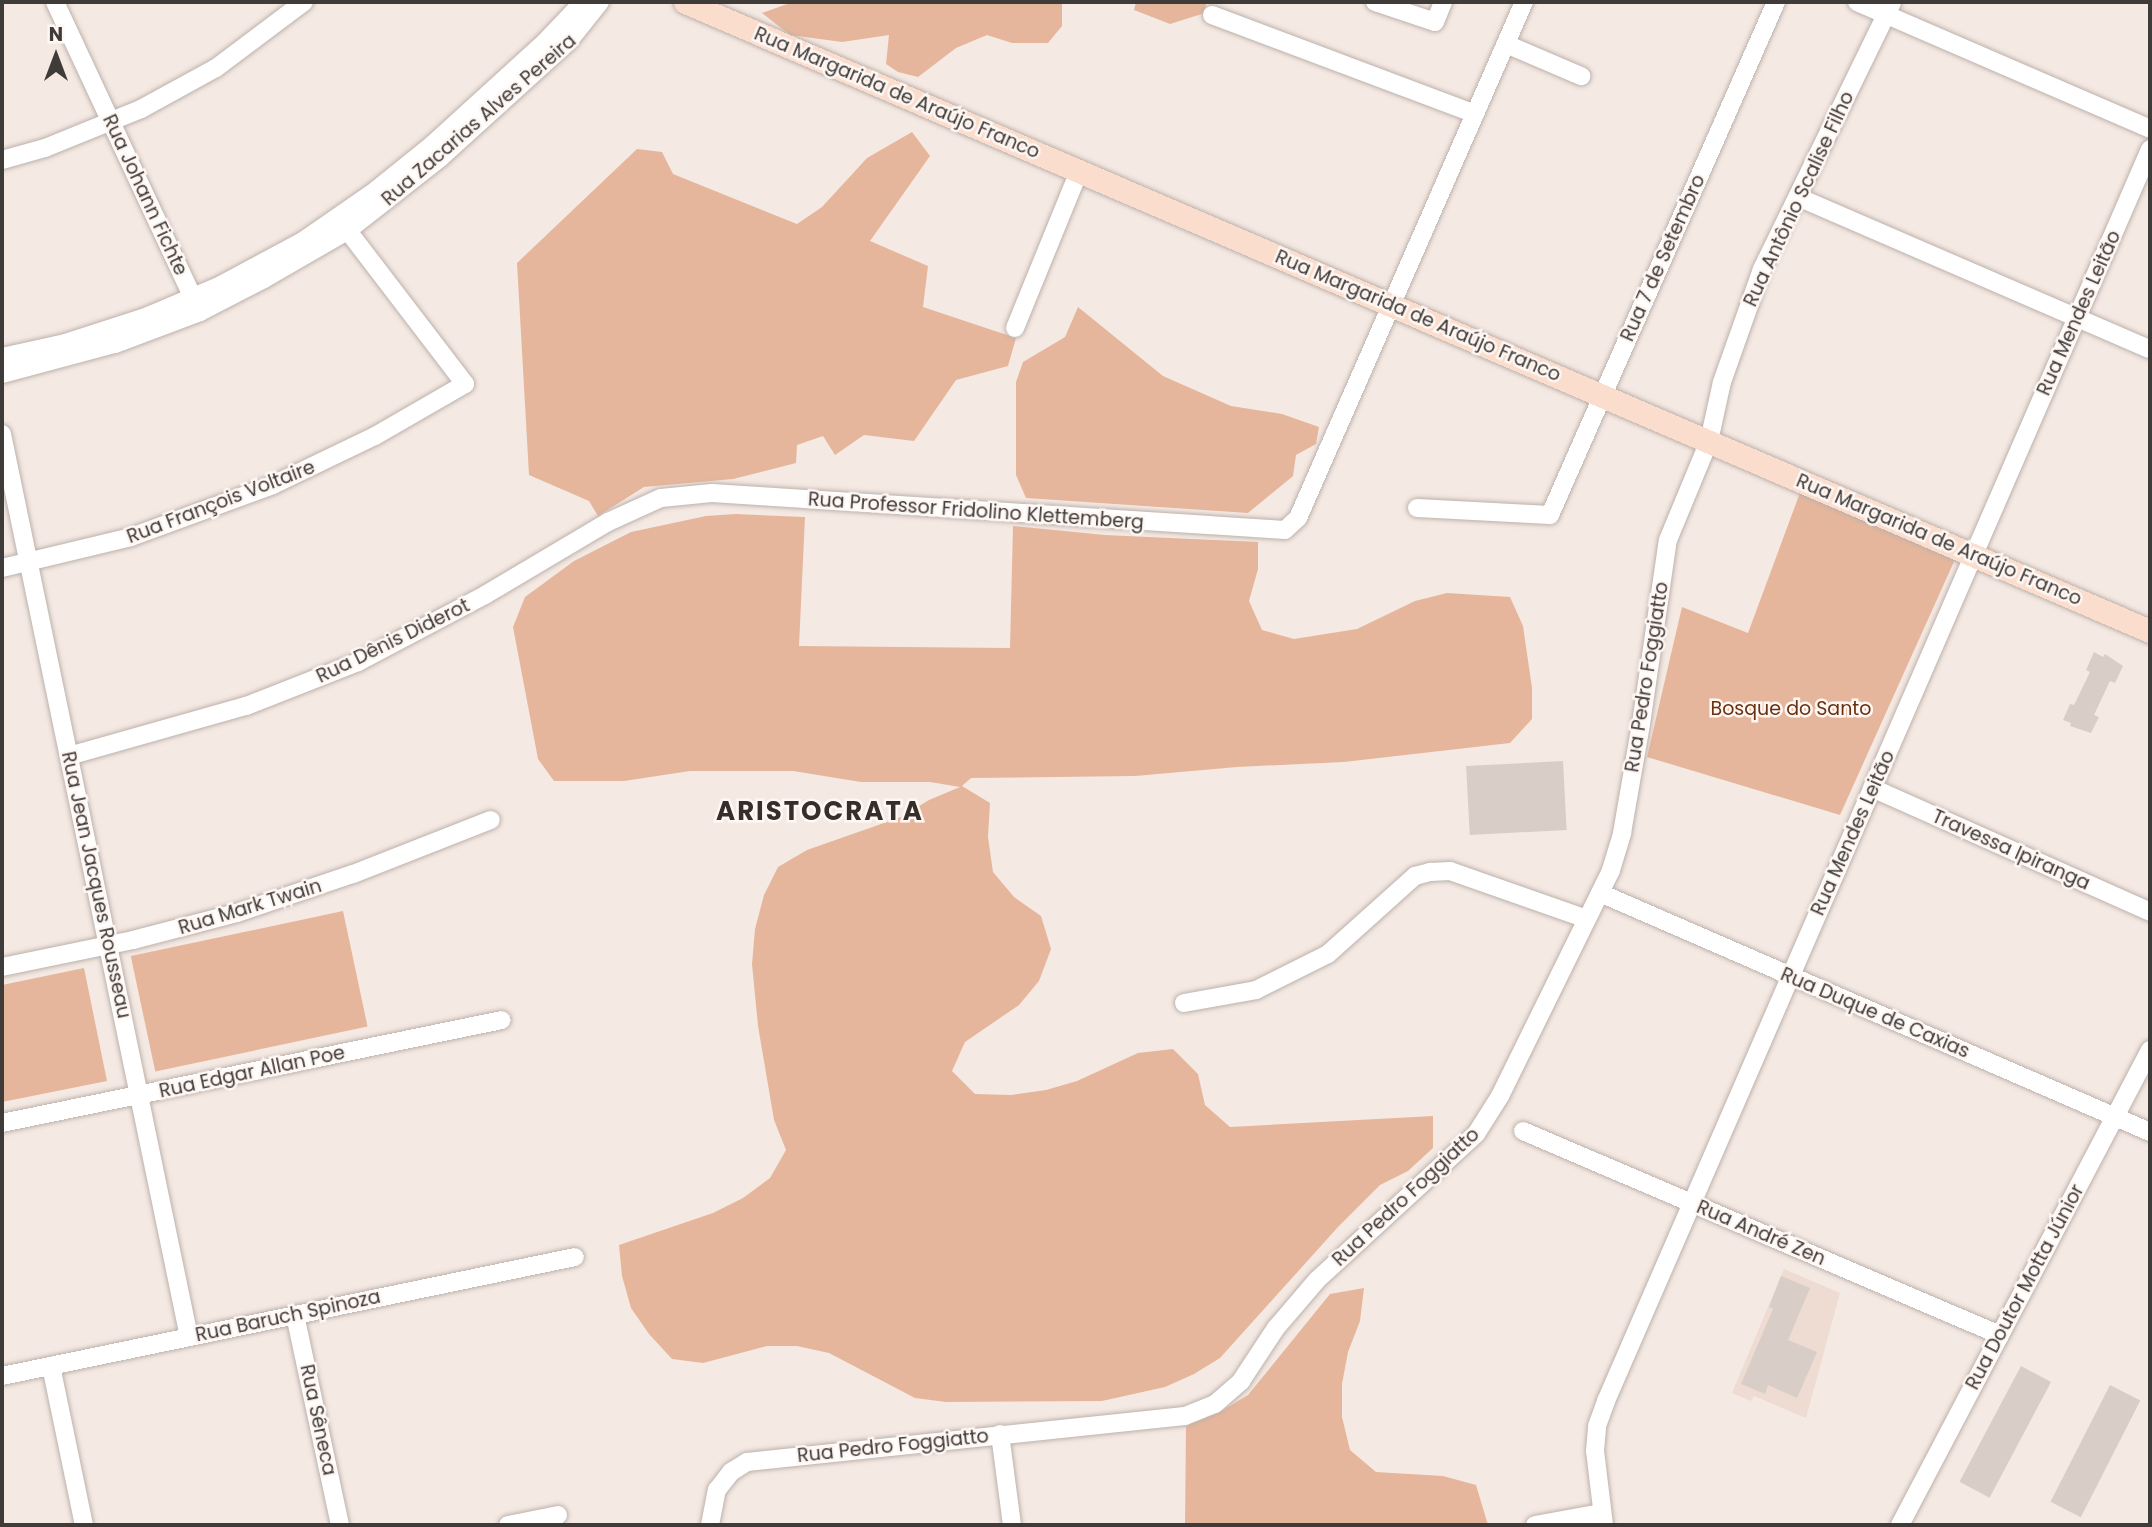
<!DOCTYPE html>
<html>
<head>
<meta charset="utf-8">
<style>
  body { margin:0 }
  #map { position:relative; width:2152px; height:1527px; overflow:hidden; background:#f5e9e3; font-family:Poppins,sans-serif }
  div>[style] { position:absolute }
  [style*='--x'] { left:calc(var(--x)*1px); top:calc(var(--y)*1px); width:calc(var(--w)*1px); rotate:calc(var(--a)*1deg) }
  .built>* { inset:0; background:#eedbd1 }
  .green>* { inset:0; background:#e6b69c; transform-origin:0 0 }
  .building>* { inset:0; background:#d8cdc7; transform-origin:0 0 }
  .roads { filter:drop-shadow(0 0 2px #bcb1ab) drop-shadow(0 0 2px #bcb1ab) }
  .minor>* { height:18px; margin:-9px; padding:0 9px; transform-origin:9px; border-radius:9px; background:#fff }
  .major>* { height:23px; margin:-11.5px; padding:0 11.5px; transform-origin:11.5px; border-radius:11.5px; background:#faddcd }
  span { translate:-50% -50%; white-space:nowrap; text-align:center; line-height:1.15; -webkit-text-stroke:5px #fef7f4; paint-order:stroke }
  .street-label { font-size:19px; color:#3f3b38 }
  .park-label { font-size:19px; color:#683210 }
  .district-label { font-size:26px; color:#362e29; font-weight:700; letter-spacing:2px }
  .frame { position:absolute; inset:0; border:4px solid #3f3b38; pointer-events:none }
  .north { position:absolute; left:21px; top:21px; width:70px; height:70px; -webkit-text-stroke:5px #fef7f4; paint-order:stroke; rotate:0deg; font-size:19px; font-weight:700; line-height:28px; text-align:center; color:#3f3b38 }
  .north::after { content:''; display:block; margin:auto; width:24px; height:32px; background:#3f3b38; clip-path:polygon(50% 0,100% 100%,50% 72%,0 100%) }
</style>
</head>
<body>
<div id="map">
  <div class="built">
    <div style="clip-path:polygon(1784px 1269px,1840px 1293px,1806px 1418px,1754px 1396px,1751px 1401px,1732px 1393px)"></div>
  </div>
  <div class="green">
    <div style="clip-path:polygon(793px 2px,1062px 2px,1062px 26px,1048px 43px,1012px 43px,987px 35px,956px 48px,918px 77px,898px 72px,886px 64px,889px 35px,842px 42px,790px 35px,762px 13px)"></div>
    <div style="clip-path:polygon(1136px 2px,1206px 2px,1205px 13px,1170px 24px,1134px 10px)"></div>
    <div style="clip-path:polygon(912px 132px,930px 156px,870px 241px,928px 266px,923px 307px,1016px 338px,1008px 366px,956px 380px,914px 441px,864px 435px,835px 455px,823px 436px,797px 445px,796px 463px,733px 479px,644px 487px,598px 516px,589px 501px,529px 475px,517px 263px,637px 149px,662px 152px,673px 174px,797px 224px,822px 207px,867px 158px)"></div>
    <div style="clip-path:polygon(1078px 307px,1163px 376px,1231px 406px,1282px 414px,1319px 427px,1316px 444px,1296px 455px,1293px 476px,1248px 513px,1026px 498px,1016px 475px,1016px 382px,1023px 362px,1065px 337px)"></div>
    <div style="clip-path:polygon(1801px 490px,1957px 555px,1840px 815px,1647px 757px,1682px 607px,1748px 633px)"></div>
    <div style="clip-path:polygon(736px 514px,805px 517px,799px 646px,1010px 648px,1013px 526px,1105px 535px,1258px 542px,1258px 569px,1249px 601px,1262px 630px,1294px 639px,1357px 629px,1415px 601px,1447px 593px,1510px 597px,1523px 626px,1532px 688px,1532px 719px,1510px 743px,1344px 762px,1237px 767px,1135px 776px,971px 778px,962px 786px,990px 803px,988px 837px,993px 872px,1014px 897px,1041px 916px,1051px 949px,1039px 981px,1019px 1005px,965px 1042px,952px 1071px,975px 1094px,1011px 1095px,1046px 1090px,1077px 1081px,1138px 1053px,1173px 1049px,1198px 1074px,1205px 1105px,1230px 1127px,1433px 1116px,1433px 1148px,1408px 1171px,1380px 1185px,1338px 1227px,1220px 1358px,1194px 1374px,1165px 1387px,1102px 1401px,946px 1402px,915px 1398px,829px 1353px,797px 1346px,767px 1346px,703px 1363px,672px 1359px,649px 1334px,631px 1308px,622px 1276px,619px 1245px,713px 1213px,743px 1198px,770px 1178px,786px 1150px,774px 1120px,758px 1026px,752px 964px,755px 929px,764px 895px,778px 867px,807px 850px,901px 817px,929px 800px,960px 787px,930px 782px,861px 782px,793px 771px,690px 771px,624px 781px,554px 781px,538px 759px,513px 627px,525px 597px,574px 561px,631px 532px,706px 516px)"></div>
    <div style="left:343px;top:911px;width:118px;height:217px;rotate:78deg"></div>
    <div style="clip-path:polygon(84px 968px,107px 1081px,2px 1102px,2px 985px)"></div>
    <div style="clip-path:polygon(1364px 1288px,1360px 1321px,1348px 1352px,1342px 1384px,1342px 1417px,1350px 1450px,1376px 1472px,1443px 1476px,1476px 1485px,1488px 1525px,1185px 1525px,1186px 1426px,1218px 1413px,1248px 1395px,1330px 1294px)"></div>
  </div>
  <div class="building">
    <div style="clip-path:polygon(2094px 652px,2103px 657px,2105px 654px,2123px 666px,2115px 683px,2110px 681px,2094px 715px,2099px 717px,2091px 733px,2070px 726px,2071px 723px,2063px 720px,2070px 704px,2074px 705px,2090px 672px,2086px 670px)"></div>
    <div style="left:1563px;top:761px;width:69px;height:97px;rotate:87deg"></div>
    <div style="clip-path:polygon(1781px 1276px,1810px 1288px,1788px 1340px,1817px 1352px,1797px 1398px,1768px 1385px,1765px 1394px,1741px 1384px,1773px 1309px,1769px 1307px)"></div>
    <div style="left:2021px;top:1366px;width:34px;height:131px;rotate:28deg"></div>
    <div style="left:2110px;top:1385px;width:34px;height:131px;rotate:27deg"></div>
  </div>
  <div class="roads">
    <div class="minor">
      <div style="--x:55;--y:2;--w:336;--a:65"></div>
      <div style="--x:1375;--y:2;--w:63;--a:18.4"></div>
      <div style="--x:1435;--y:22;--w:22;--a:-68"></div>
      <div style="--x:1857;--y:2;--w:319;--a:23.4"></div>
      <div style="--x:1212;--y:15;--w:281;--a:20.6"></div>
      <div style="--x:1506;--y:44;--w:82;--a:23.1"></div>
      <div style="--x:2;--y:160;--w:45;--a:-15.6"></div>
      <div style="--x:45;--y:148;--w:104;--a:-22.1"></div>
      <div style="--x:141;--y:109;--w:85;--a:-28.7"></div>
      <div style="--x:216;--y:68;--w:110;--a:-36.9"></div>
      <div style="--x:1798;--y:197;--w:383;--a:23.4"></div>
      <div style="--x:1015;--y:328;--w:170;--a:-67.8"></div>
      <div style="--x:2;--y:357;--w:65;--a:-12.5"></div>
      <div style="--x:65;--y:343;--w:82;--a:-17.8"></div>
      <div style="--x:143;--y:318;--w:85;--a:-22.9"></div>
      <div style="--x:221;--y:285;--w:93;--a:-28.2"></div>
      <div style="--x:303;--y:241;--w:83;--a:-34.7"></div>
      <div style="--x:371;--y:194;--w:78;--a:-38.8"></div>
      <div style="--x:432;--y:145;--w:153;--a:-42.3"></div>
      <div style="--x:545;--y:42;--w:55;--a:-46.5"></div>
      <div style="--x:2;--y:374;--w:117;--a:-14.9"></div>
      <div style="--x:115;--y:344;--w:91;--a:-20.6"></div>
      <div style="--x:200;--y:312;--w:72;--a:-27.3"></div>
      <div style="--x:264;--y:279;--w:96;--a:-30"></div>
      <div style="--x:347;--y:231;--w:118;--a:-38.1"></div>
      <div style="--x:440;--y:158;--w:173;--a:-42.2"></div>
      <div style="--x:568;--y:42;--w:51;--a:-51.3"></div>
      <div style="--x:2;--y:434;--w:922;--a:78.3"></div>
      <div style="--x:1417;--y:508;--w:133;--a:3"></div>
      <div style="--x:1550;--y:515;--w:561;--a:-66.22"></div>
      <div style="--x:2;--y:568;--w:133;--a:-13.5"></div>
      <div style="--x:131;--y:537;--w:151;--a:-20.1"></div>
      <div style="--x:273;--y:485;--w:113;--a:-25.7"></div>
      <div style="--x:375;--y:436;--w:104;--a:-30"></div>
      <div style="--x:465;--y:384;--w:209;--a:-127.4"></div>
      <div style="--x:69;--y:756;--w:184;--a:-15.8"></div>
      <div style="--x:246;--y:706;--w:120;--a:-21.4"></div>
      <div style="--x:358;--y:662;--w:144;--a:-27.8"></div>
      <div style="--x:485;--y:595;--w:143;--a:-30.7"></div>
      <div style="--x:608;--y:522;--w:58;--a:-24.4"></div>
      <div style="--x:661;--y:498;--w:51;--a:-5.6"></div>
      <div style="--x:712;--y:493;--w:574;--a:3.69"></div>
      <div style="--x:1285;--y:530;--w:18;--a:-43"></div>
      <div style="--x:1298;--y:518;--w:563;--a:-66.35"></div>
      <div style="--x:1872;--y:788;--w:304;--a:24"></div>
      <div style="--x:1600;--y:893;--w:600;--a:23.49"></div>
      <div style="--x:2;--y:967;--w:134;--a:-11.6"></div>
      <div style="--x:133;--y:940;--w:107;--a:-14.6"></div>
      <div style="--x:237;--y:913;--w:122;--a:-18.6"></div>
      <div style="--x:353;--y:874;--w:148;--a:-21.4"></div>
      <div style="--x:1184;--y:1003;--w:73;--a:-10.2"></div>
      <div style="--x:1256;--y:990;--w:80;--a:-26.6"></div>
      <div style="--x:1328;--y:954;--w:117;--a:-41.9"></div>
      <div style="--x:1415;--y:876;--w:16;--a:-15"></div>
      <div style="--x:1430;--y:872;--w:20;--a:-3"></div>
      <div style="--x:1450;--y:871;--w:145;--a:19.3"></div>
      <div style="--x:2;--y:1123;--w:510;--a:-11.64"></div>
      <div style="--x:1523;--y:1131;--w:519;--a:23.16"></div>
      <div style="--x:295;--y:1315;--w:215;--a:77.9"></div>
      <div style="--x:51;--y:1366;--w:162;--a:78.3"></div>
      <div style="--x:2;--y:1376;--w:585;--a:-11.73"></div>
      <div style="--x:1000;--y:1434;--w:92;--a:82.5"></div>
      <div style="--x:508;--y:1525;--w:51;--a:-11.3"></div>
      <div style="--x:710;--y:1525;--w:36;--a:-79"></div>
      <div style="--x:717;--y:1490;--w:23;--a:-52"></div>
      <div style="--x:731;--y:1472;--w:19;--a:-32"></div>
      <div style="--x:747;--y:1462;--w:440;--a:-6"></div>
      <div style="--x:1185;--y:1416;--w:32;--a:-22"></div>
      <div style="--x:1215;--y:1404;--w:35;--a:-41"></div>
      <div style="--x:1241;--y:1381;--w:64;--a:-56.6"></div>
      <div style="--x:1276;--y:1328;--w:63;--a:-49.5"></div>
      <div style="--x:1317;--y:1280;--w:216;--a:-42.6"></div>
      <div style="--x:1476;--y:1134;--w:45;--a:-57.7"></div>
      <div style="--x:1500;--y:1096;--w:252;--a:-63.8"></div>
      <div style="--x:1611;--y:870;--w:39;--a:-73"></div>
      <div style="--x:1622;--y:833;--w:111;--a:-80.1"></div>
      <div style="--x:1641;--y:724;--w:186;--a:-81.7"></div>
      <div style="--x:1668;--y:540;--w:107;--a:-67.5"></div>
      <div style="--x:1709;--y:441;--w:60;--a:-77.6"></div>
      <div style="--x:1722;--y:382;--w:120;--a:-70.5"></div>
      <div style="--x:1762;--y:269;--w:297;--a:-64"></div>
      <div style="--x:1535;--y:1525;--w:68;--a:-10.2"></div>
      <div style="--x:1604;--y:1525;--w:75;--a:-96.9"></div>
      <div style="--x:1595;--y:1451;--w:25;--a:-85"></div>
      <div style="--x:1597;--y:1426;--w:27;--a:-70"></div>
      <div style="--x:1606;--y:1401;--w:1365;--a:-66.51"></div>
      <div style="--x:1900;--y:1525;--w:537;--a:-62.24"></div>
    </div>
    <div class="major">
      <div style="--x:685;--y:2;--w:1594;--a:23.24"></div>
    </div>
  </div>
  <div class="street-label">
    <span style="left:897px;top:93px;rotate:23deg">Rua Margarida de Araújo Franco</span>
    <span style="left:479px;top:120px;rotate:-41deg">Rua Zacarias Alves Pereira</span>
    <span style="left:145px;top:195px;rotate:65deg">Rua Johann Fichte</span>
    <span style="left:1799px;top:199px;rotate:-65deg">Rua Antônio Scalise Filho</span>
    <span style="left:1663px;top:258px;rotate:-66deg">Rua 7 de Setembro</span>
    <span style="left:2079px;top:313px;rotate:-66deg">Rua Mendes Leitão</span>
    <span style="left:1418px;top:316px;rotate:23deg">Rua Margarida de Araújo Franco</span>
    <span style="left:221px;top:502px;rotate:-21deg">Rua François Voltaire</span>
    <span style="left:976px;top:511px;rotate:4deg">Rua Professor Fridolino Klettemberg</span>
    <span style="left:1939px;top:540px;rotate:23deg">Rua Margarida de Araújo Franco</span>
    <span style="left:393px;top:641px;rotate:-26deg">Rua Dênis Diderot</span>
    <span style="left:1647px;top:677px;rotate:-81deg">Rua Pedro Foggiatto</span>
    <span style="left:1853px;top:833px;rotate:-66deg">Rua Mendes Leitão</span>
    <span style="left:2011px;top:850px;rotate:24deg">Travessa Ipiranga</span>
    <span style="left:96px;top:885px;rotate:78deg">Rua Jean Jacques Rousseau</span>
    <span style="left:250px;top:907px;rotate:-17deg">Rua Mark Twain</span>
    <span style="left:1875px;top:1013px;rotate:23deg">Rua Duque de Caxias</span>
    <span style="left:252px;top:1072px;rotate:-12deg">Rua Edgar Allan Poe</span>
    <span style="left:1406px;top:1197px;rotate:-43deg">Rua Pedro Foggiatto</span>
    <span style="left:1761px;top:1233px;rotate:23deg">Rua André Zen</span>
    <span style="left:2025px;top:1287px;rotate:-62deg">Rua Doutor Motta Júnior</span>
    <span style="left:288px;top:1316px;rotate:-12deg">Rua Baruch Spinoza</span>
    <span style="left:318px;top:1420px;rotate:78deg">Rua Sêneca</span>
    <span style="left:893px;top:1446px;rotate:-6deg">Rua Pedro Foggiatto</span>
  </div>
  <div class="park-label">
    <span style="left:1791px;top:709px">Bosque do Santo</span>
  </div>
  <div class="district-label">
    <span style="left:820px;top:812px">ARISTOCRATA</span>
  </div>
  <div class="frame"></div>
  <div class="north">N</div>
</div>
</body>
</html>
